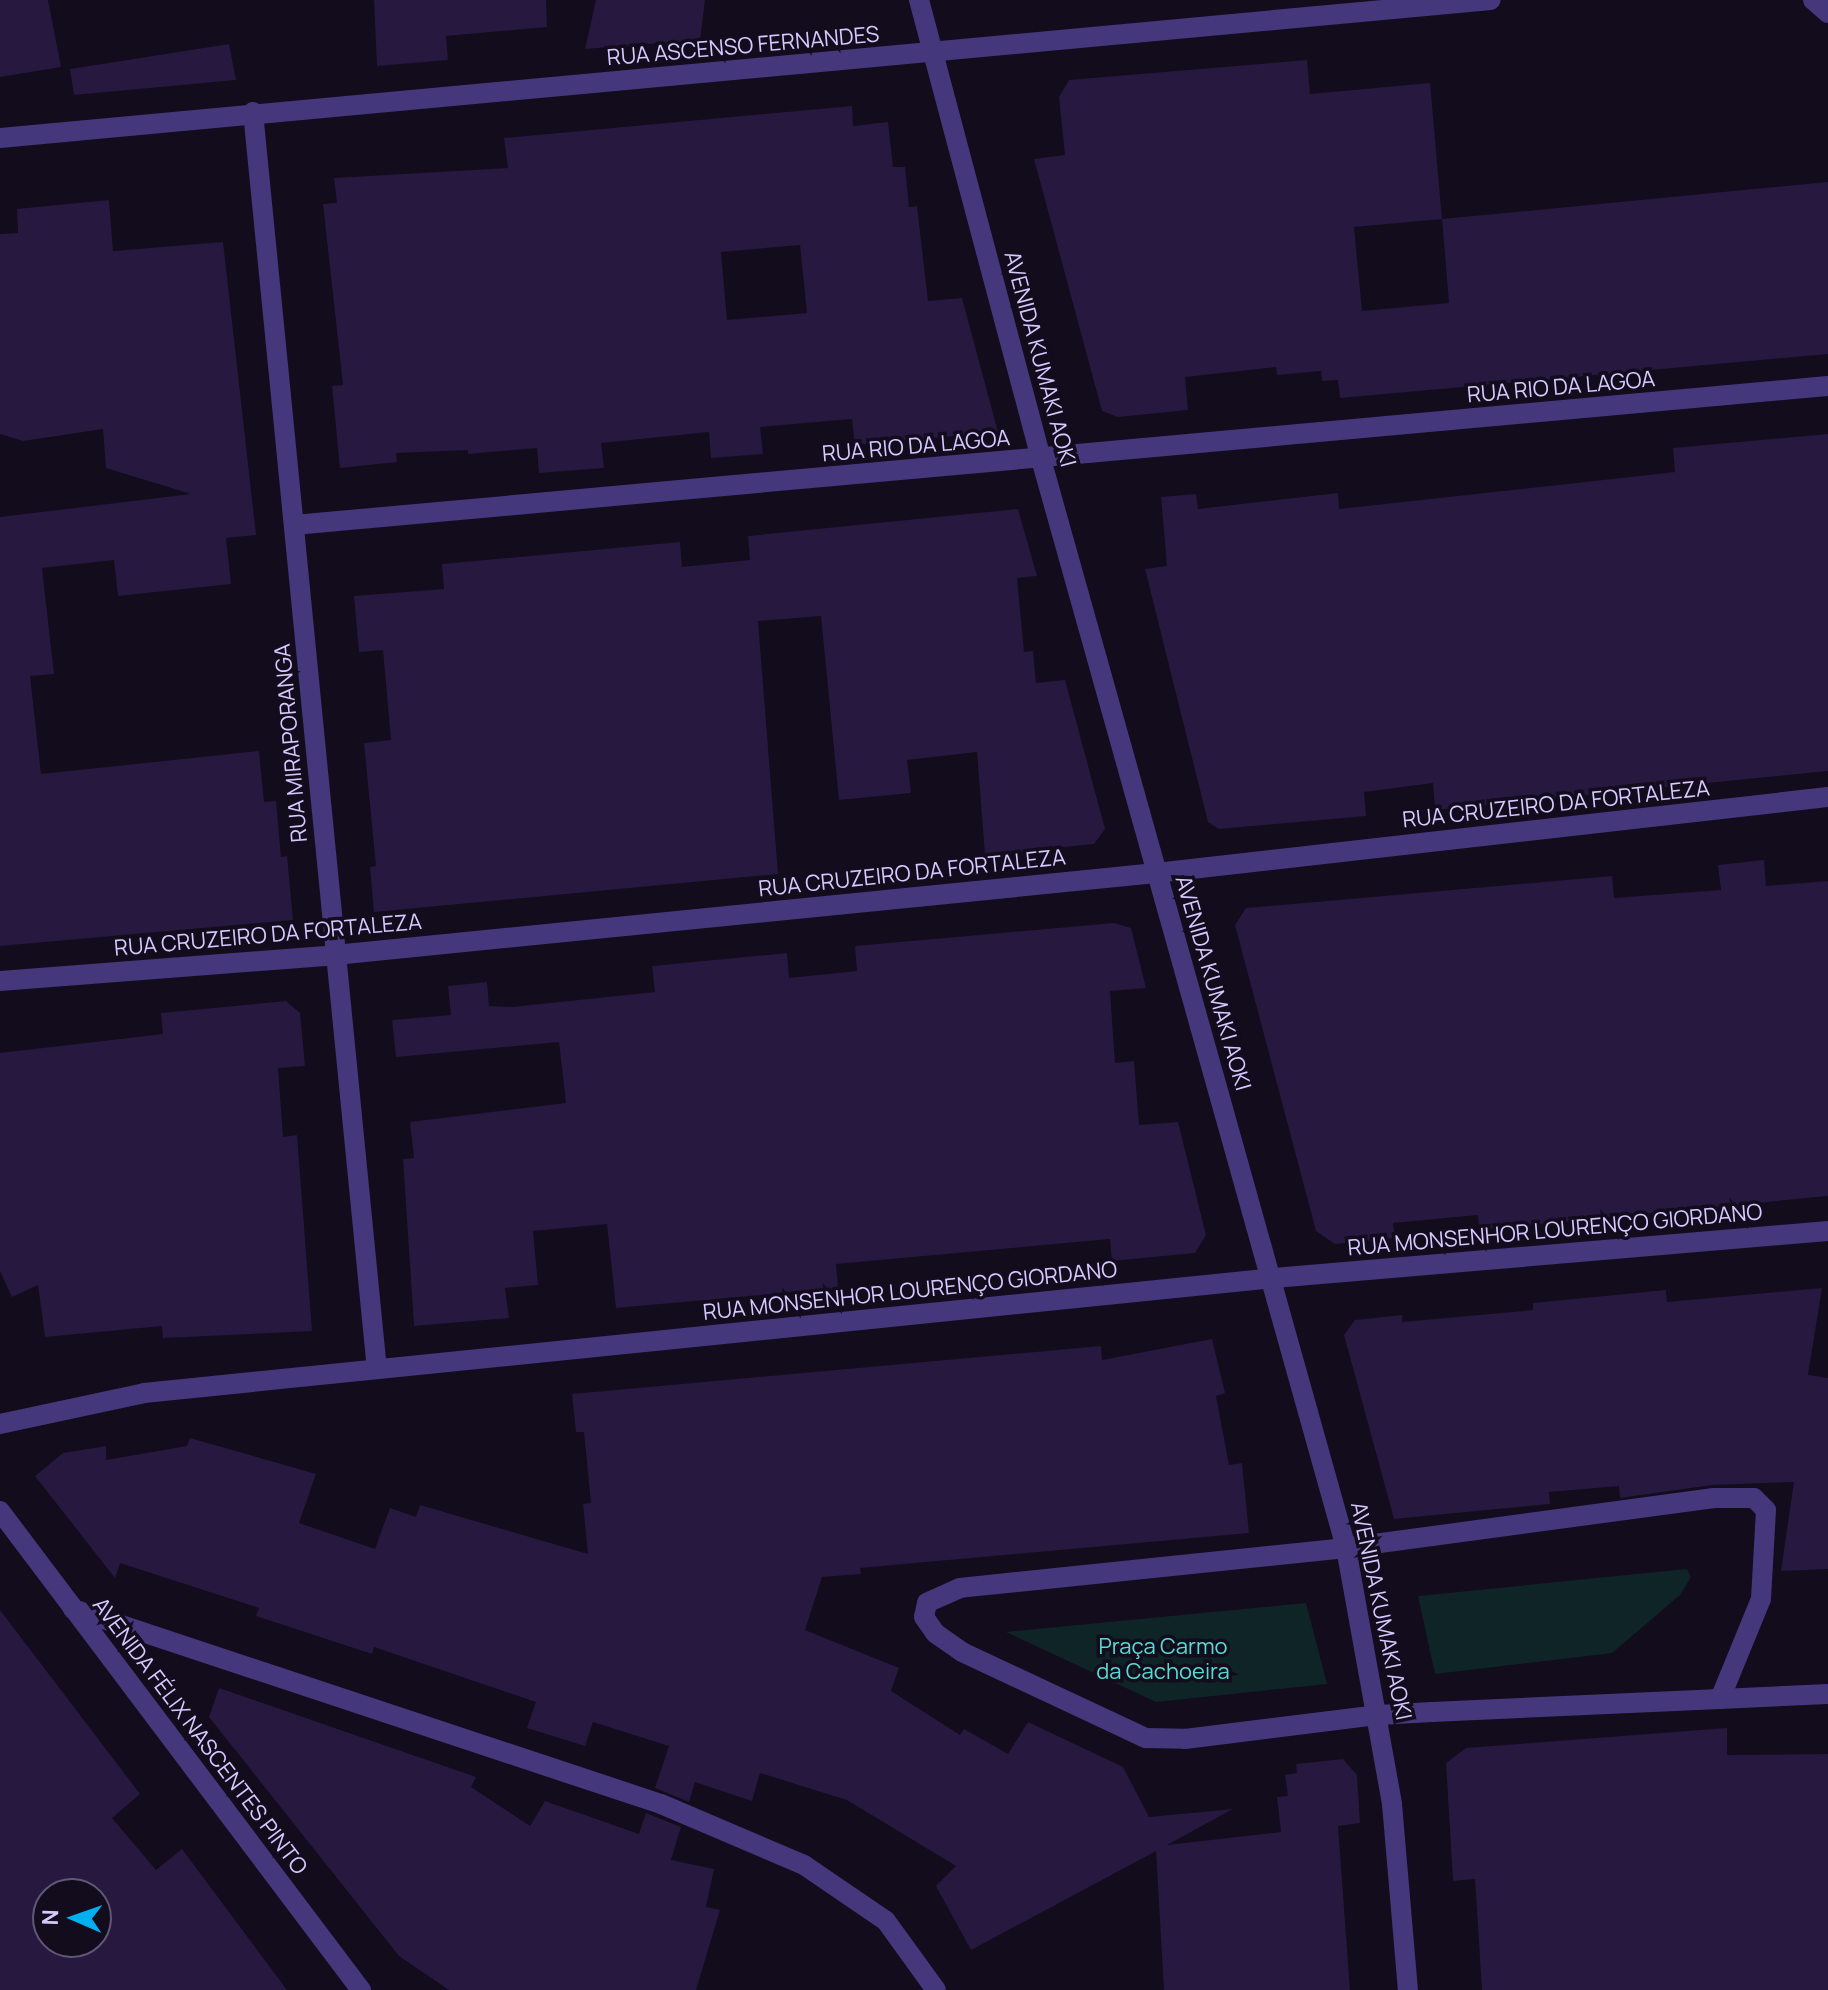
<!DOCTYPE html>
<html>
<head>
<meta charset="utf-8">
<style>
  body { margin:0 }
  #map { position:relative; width:1828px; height:1990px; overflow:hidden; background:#120c1d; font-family:Manrope,sans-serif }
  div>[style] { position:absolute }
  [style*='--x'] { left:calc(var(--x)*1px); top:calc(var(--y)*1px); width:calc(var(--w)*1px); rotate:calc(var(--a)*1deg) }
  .green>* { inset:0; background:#0f2427 }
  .building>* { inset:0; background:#26183e }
  .minor>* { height:20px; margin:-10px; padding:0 10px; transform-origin:10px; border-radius:10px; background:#45377c }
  span { translate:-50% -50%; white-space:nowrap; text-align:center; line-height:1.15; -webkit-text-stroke:7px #120c1d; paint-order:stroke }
  .street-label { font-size:22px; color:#d8c8ff }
  .park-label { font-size:22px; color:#56ddd2 }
  .north { position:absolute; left:32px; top:1878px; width:80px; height:80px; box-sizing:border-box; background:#120c1d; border:2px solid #615777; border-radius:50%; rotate:272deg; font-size:22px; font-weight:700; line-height:32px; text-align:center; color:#d8c8ff }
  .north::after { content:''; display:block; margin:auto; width:28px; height:36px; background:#02b0f1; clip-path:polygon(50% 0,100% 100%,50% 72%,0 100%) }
</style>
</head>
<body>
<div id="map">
  <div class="green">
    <div style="clip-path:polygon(1687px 1569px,1691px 1577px,1680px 1595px,1612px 1653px,1435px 1674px,1418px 1596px)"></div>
    <div style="clip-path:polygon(1306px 1603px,1327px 1684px,1156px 1702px,1006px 1632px)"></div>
  </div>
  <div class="building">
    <div style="clip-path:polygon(0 0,48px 0,61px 67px,0 77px)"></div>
    <div style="clip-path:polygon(374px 0,546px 0,547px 27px,446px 36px,448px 60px,377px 66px)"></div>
    <div style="clip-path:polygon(596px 0,705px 0,700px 40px,585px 49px)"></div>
    <div style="clip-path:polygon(229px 44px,236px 80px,74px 95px,70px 69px)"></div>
    <div style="clip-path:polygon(evenodd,1307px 60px,1310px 94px,1430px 83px,1442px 219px,1828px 182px,1828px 354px,1340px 398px,1338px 380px,1322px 381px,1321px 371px,1277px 375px,1276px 367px,1185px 377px,1188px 410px,1118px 417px,1102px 411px,1034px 159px,1065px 155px,1059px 97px,1069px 80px,1307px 60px,1442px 219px,1449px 303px,1362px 311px,1354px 227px,1442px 219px)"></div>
    <div style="clip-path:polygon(evenodd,852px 106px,853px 126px,888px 122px,893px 167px,905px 167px,909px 207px,917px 206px,928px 301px,962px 298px,998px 432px,855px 445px,852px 419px,760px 427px,763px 454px,711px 458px,709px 432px,601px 443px,604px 468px,539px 473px,537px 448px,468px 454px,468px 450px,396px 453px,397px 462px,340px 468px,332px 386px,343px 385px,323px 204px,337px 203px,334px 178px,508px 168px,504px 138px,852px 106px,800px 245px,807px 313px,727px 320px,721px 252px,800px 245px)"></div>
    <div style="clip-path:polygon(109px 200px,113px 251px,223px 242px,256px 535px,226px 538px,231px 584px,118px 596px,114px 560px,42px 568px,54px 674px,30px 676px,41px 774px,259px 751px,264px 802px,276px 801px,281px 857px,287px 856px,293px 920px,0 946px,0 517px,191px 494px,106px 468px,103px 429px,23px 441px,0 434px,0 234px,18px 233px,17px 209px)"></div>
    <div style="clip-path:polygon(1828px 434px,1828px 771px,1435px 810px,1433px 783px,1364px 792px,1366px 816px,1219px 829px,1208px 822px,1145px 569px,1167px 566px,1161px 497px,1196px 494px,1198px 509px,1338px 493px,1339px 509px,1675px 472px,1673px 448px)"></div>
    <div style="clip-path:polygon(1018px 509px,1037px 576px,1017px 578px,1024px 652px,1033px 651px,1036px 683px,1065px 680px,1105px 829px,1094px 844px,985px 855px,977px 752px,907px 760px,911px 793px,839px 800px,821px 616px,758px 621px,778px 874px,374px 912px,370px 867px,376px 866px,364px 743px,391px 740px,383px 650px,359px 652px,354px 596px,444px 589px,442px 564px,680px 542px,682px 567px,750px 560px,748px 536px)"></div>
    <div style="clip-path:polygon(1764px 860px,1766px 886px,1828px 881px,1828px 1196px,1479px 1230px,1478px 1215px,1393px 1223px,1395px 1238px,1335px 1244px,1316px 1231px,1235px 925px,1246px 908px,1612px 876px,1614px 898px,1721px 890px,1718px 865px)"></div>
    <div style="clip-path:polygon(1114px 923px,1131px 928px,1146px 988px,1110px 991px,1115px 1063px,1134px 1061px,1139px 1125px,1178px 1122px,1206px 1235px,1195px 1253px,1112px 1261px,1110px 1239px,836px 1264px,838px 1288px,616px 1308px,607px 1224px,533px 1231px,538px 1285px,505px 1288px,509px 1318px,414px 1326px,403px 1159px,414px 1158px,410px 1122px,566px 1103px,559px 1042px,396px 1057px,392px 1020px,451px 1015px,448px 986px,487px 982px,489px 1006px,512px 1007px,655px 992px,652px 966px,787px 953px,789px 978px,857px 971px,855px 946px)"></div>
    <div style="clip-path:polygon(286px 1001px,300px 1013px,305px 1066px,278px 1068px,283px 1137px,297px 1135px,312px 1331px,163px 1338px,162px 1326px,45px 1337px,38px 1285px,12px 1297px,0 1271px,0 1053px,163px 1034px,161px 1013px)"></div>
    <div style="clip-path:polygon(1822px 1288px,1808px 1375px,1828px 1378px,1828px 1569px,1781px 1571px,1794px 1482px,1712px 1485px,1620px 1498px,1619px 1486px,1549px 1492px,1550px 1504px,1394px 1519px,1344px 1335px,1355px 1320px,1402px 1315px,1402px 1322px,1533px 1310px,1533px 1303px,1666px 1290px,1667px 1302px)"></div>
    <div style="clip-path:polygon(1212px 1339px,1225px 1393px,1216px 1396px,1229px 1465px,1242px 1463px,1249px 1533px,860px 1568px,861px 1574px,822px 1577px,805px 1630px,899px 1668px,891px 1691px,960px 1735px,964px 1729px,1008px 1754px,1028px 1722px,1123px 1767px,1149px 1817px,1233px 1809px,1167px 1845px,1281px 1832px,1277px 1797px,1288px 1796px,1285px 1775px,1297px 1773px,1296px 1764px,1343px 1759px,1357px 1775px,1360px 1823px,1338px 1826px,1350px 1990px,1164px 1990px,1156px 1851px,971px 1950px,936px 1886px,956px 1866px,847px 1800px,760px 1773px,752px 1801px,695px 1782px,689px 1802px,655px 1788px,669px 1746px,593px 1722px,585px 1746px,527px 1728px,536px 1702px,374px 1647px,372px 1654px,256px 1616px,259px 1608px,120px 1563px,115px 1578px,35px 1476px,63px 1453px,106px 1446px,106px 1460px,187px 1446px,190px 1438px,316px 1474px,299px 1523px,375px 1549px,390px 1508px,416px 1517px,420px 1505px,588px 1554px,583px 1504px,591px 1503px,584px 1432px,576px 1432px,572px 1394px,1101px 1346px,1102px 1360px)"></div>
    <div style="clip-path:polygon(evenodd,0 1610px,140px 1794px,112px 1818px,156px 1870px,182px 1849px,287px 1990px,0 1990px,0 1610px,48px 1894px,96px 1894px,96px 1942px,48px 1942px,48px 1894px)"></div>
    <div style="clip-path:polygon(219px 1688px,476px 1777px,471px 1787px,530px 1826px,545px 1801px,639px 1834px,646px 1813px,681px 1827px,671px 1860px,714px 1869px,706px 1907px,720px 1910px,696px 1990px,449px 1990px,399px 1956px,209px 1717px)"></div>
    <div style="clip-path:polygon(1727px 1728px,1727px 1755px,1828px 1754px,1828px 1990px,1482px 1990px,1475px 1879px,1453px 1881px,1446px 1763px,1466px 1748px)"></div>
  </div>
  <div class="minor">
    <div style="--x:919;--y:0;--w:475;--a:75.1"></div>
    <div style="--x:1041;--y:459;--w:1131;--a:74.35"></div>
    <div style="--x:1346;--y:1548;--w:260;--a:79.8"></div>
    <div style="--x:1392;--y:1804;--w:187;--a:85.1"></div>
    <div style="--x:1813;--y:0;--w:20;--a:41"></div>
    <div style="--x:253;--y:112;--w:1263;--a:84.37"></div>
    <div style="--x:0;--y:138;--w:1497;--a:-5.29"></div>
    <div style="--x:294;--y:525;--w:1540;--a:-5.18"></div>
    <div style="--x:0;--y:981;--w:336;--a:-4.4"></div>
    <div style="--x:335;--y:955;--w:825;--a:-5.7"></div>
    <div style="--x:1156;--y:873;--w:676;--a:-6.45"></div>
    <div style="--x:0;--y:1424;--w:147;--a:-12.1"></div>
    <div style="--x:144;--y:1393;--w:1136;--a:-5.81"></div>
    <div style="--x:1274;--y:1278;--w:556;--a:-4.85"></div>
    <div style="--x:0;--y:1511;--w:600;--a:53"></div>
    <div style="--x:73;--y:1609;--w:619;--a:18.35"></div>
    <div style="--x:661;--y:1804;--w:155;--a:23.1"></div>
    <div style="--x:804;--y:1865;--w:99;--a:34.3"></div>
    <div style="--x:886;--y:1921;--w:85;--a:54.1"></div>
    <div style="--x:1720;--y:1699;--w:108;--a:-67.7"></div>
    <div style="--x:1761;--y:1599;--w:89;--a:-86.8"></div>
    <div style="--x:1766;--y:1510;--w:17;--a:-135"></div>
    <div style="--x:1754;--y:1498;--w:40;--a:180"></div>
    <div style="--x:1714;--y:1498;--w:371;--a:172.3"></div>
    <div style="--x:1346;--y:1548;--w:388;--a:174.1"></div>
    <div style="--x:960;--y:1588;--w:36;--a:156"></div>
    <div style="--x:927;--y:1603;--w:14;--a:102"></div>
    <div style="--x:924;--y:1617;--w:19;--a:55"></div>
    <div style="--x:935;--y:1633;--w:33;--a:35"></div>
    <div style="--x:962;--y:1652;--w:203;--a:25.1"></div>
    <div style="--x:1146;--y:1738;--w:39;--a:1"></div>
    <div style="--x:1185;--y:1739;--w:195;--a:-7.1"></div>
    <div style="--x:1379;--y:1715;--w:53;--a:-3.2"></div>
    <div style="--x:1432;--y:1712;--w:288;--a:-2.6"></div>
    <div style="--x:1720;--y:1699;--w:108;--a:-2.7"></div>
  </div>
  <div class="street-label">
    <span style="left:743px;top:46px;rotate:-5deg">RUA ASCENSO FERNANDES</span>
    <span style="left:1040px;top:359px;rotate:75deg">AVENIDA KUMAKI AOKI</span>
    <span style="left:1561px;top:387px;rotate:-5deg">RUA RIO DA LAGOA</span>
    <span style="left:916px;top:446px;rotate:-5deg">RUA RIO DA LAGOA</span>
    <span style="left:291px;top:743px;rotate:-95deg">RUA MIRAPORANGA</span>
    <span style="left:1556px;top:804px;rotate:-6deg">RUA CRUZEIRO DA FORTALEZA</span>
    <span style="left:912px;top:873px;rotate:-6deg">RUA CRUZEIRO DA FORTALEZA</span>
    <span style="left:268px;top:935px;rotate:-5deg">RUA CRUZEIRO DA FORTALEZA</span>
    <span style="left:1213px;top:983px;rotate:74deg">AVENIDA KUMAKI AOKI</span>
    <span style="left:1555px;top:1230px;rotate:-5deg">RUA MONSENHOR LOURENÇO GIORDANO</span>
    <span style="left:910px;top:1291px;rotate:-6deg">RUA MONSENHOR LOURENÇO GIORDANO</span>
    <span style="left:1381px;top:1611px;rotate:78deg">AVENIDA KUMAKI AOKI</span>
    <span style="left:200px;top:1736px;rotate:53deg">AVENIDA FÉLIX NASCENTES PINTO</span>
  </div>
  <div class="park-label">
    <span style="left:1163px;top:1659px">Praça Carmo<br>da Cachoeira</span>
  </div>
  <div class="north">N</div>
</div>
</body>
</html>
